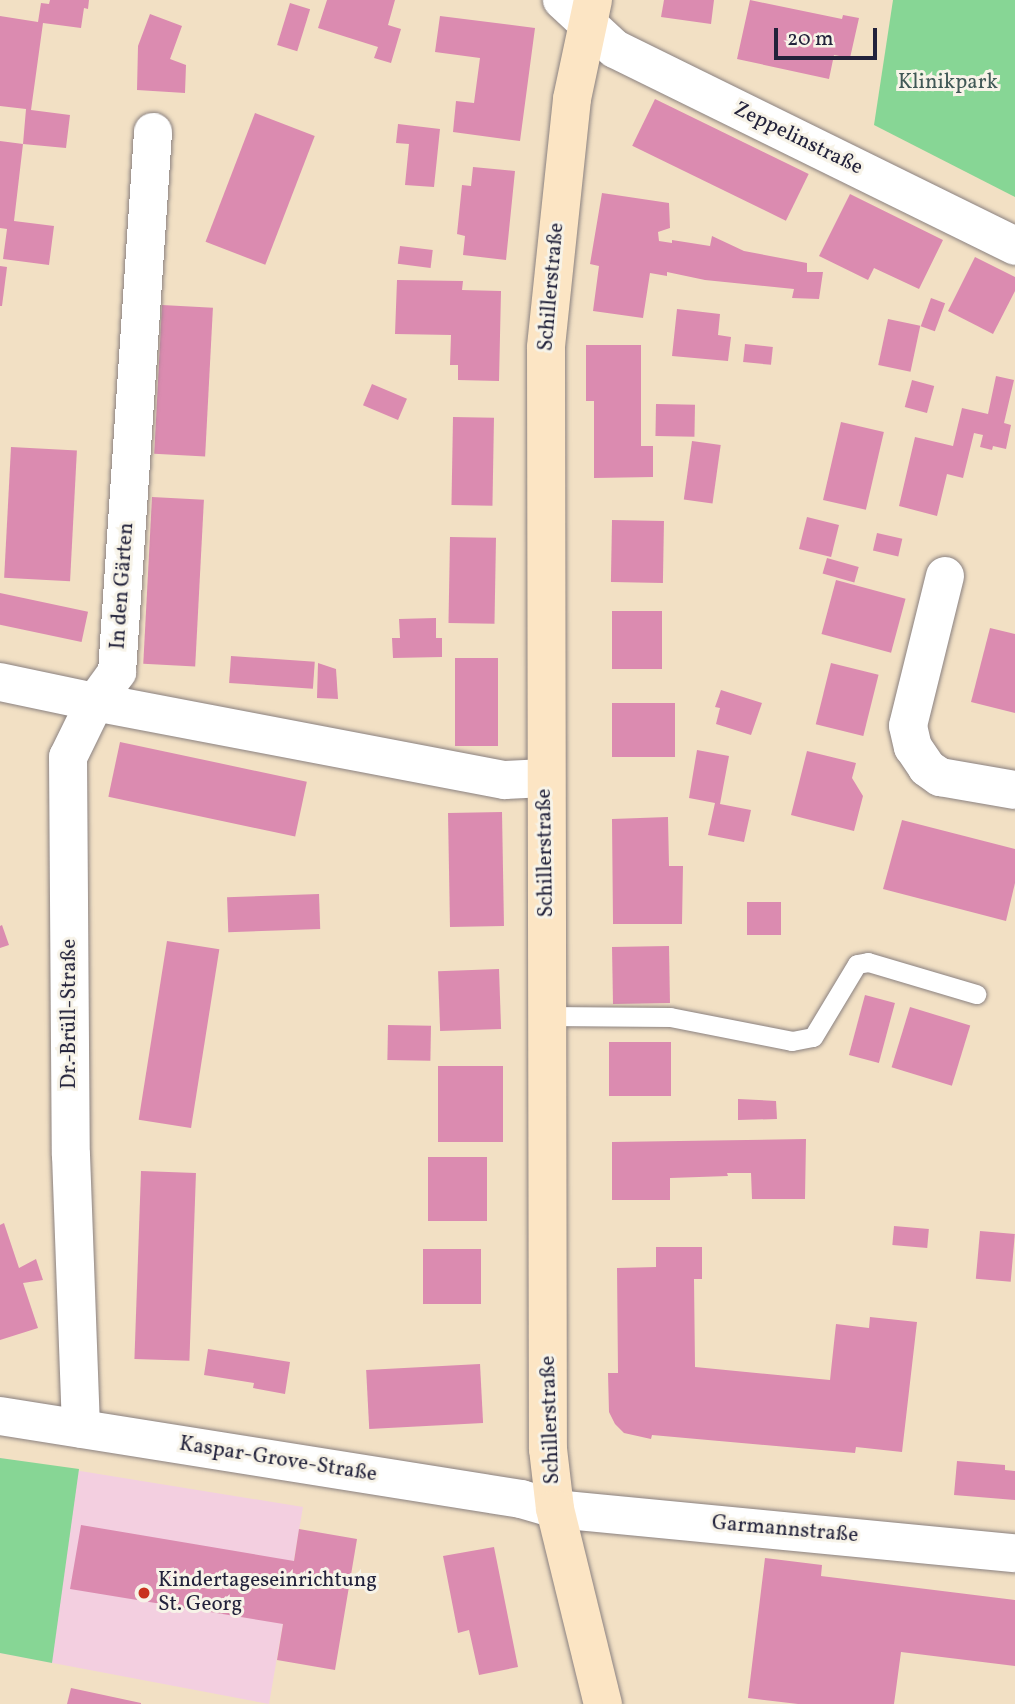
<!DOCTYPE html>
<html>
<head>
<meta charset="utf-8">
<style>
  body { margin:0 }
  #map { position:relative; width:1015px; height:1704px; overflow:hidden; background:#f2e0c4; font-family:Vollkorn,serif }
  div>[style] { position:absolute }
  [style*='--x'] { left:calc(var(--x)*1px); top:calc(var(--y)*1px); width:calc(var(--w)*1px); rotate:calc(var(--a)*1deg) }
  .built>* { inset:0; background:#f3cfe0 }
  .green>* { inset:0; background:#87d695 }
  .building>* { inset:0; background:#db8bb0; transform-origin:0 0 }
  .roads { filter:drop-shadow(0 0 2px #8a8180) drop-shadow(0 0 2px #8a8180) }
  .lane>* { height:19px; margin:-9.5px; padding:0 9.5px; transform-origin:9.5px; border-radius:9.5px; background:#fff }
  .street>* { height:38px; margin:-19px; padding:0 19px; transform-origin:19px; border-radius:19px; background:#fff }
  .secondary>* { height:38px; margin:-19px; padding:0 19px; transform-origin:19px; border-radius:19px; background:#fce5c4 }
  .dots>* { width:19px; height:19px; translate:-50% -50%; box-sizing:border-box; border:4px solid #f7f3e8; border-radius:50% }
  span { translate:-50% -50%; white-space:nowrap; text-align:center; line-height:1.15; -webkit-text-stroke:6px #f7f3e8; paint-order:stroke }
  .park-label { font-size:21px; color:#405856 }
  .street-label { font-size:21px; color:#22223b }
  .poi-label { font-size:21px; color:#22223b }
  .left { translate:0 -50%; text-align:left }
  .scale { position:absolute; left:774px; top:28px; width:103px; height:32px; box-sizing:border-box; border:4px solid #22223b; border-top:0; padding-left:9px; font-size:21px; line-height:24px; white-space:nowrap; color:#22223b; -webkit-text-stroke:5px #f7f3e8; paint-order:stroke }
</style>
</head>
<body>
<div id="map">
  <div class="built">
    <div style="clip-path:polygon(0 1458px,303px 1507px,269px 1704px,0 1653px)"></div>
  </div>
  <div class="green">
    <div style="clip-path:polygon(893px 0,1015px 0,1015px 197px,874px 125px)"></div>
    <div style="clip-path:polygon(0 1458px,79px 1469px,52px 1663px,0 1653px)"></div>
  </div>
  <div class="building">
    <div style="clip-path:polygon(50px 0,89px 0,88px 9px,84px 8px,81px 28px,43px 23px,31px 110px,70px 115px,66px 148px,23px 144px,14px 221px,54px 226px,49px 265px,3px 259px,7px 229px,0 228px,0 141px,23px 144px,26px 109px,0 106px,0 16px,38px 22px,41px 3px,49px 4px)"></div>
    <div style="clip-path:polygon(327px 0,395px 0,388px 25px,401px 29px,391px 63px,374px 58px,378px 47px,318px 28px)"></div>
    <div style="clip-path:polygon(664px 0,714px 0,711px 24px,661px 17px)"></div>
    <div style="clip-path:polygon(750px 0,842px 19px,843px 15px,859px 18px,850px 58px,834px 55px,829px 79px,737px 59px)"></div>
    <div style="left:290px;top:3px;width:21px;height:44px;rotate:17deg"></div>
    <div style="clip-path:polygon(150px 14px,182px 26px,170px 59px,186px 65px,185px 93px,137px 90px,138px 46px)"></div>
    <div style="clip-path:polygon(440px 16px,535px 28px,520px 141px,453px 132px,456px 101px,474px 103px,480px 58px,435px 52px)"></div>
    <div style="left:655px;top:99px;width:171px;height:52px;rotate:26deg"></div>
    <div style="left:255px;top:113px;width:64px;height:138px;rotate:21deg"></div>
    <div style="clip-path:polygon(398px 124px,440px 129px,434px 187px,405px 185px,409px 144px,396px 143px)"></div>
    <div style="clip-path:polygon(473px 167px,515px 171px,506px 260px,463px 255px,465px 236px,457px 234px,462px 185px,471px 186px)"></div>
    <div style="clip-path:polygon(602px 193px,669px 203px,670px 228px,658px 232px,659px 241px,672px 243px,672px 240px,710px 246px,712px 236px,744px 251px,807px 263px,807px 272px,823px 272px,819px 299px,792px 298px,794px 289px,705px 280px,667px 272px,667px 276px,650px 273px,643px 318px,593px 311px,599px 266px,590px 264px)"></div>
    <div style="clip-path:polygon(850px 194px,943px 240px,919px 289px,874px 268px,868px 280px,819px 256px)"></div>
    <div style="left:400px;top:246px;width:33px;height:18px;rotate:7deg"></div>
    <div style="clip-path:polygon(975px 257px,1015px 277px,1015px 291px,993px 334px,948px 311px)"></div>
    <div style="clip-path:polygon(0 266px,7px 267px,2px 306px,0 306px)"></div>
    <div style="clip-path:polygon(397px 280px,463px 281px,462px 290px,501px 291px,499px 381px,458px 380px,458px 365px,450px 365px,451px 335px,395px 334px)"></div>
    <div style="left:931px;top:298px;width:15px;height:30px;rotate:20deg"></div>
    <div style="left:162px;top:305px;width:51px;height:149px;rotate:3deg"></div>
    <div style="clip-path:polygon(677px 309px,720px 314px,718px 335px,731px 337px,728px 361px,672px 356px)"></div>
    <div style="left:888px;top:319px;width:33px;height:47px;rotate:12deg"></div>
    <div style="left:745px;top:344px;width:28px;height:18px;rotate:6deg"></div>
    <div style="clip-path:polygon(586px 345px,641px 345px,641px 446px,653px 446px,653px 477px,594px 478px,594px 401px,586px 401px)"></div>
    <div style="clip-path:polygon(996px 376px,1014px 380px,1004px 423px,1011px 425px,1006px 449px,993px 446px,992px 450px,980px 447px,983px 435px,974px 433px,963px 478px,947px 474px,937px 516px,899px 506px,915px 437px,953px 446px,962px 408px,988px 414px)"></div>
    <div style="left:912px;top:380px;width:23px;height:28px;rotate:15deg"></div>
    <div style="left:372px;top:384px;width:38px;height:23px;rotate:23deg"></div>
    <div style="left:656px;top:404px;width:39px;height:32px;rotate:1deg"></div>
    <div style="left:453px;top:417px;width:41px;height:88px;rotate:1deg"></div>
    <div style="left:841px;top:422px;width:44px;height:80px;rotate:13deg"></div>
    <div style="left:692px;top:441px;width:29px;height:59px;rotate:8deg"></div>
    <div style="left:11px;top:447px;width:66px;height:131px;rotate:3deg"></div>
    <div style="left:152px;top:497px;width:52px;height:167px;rotate:3deg"></div>
    <div style="left:807px;top:517px;width:33px;height:33px;rotate:14deg"></div>
    <div style="left:612px;top:520px;width:52px;height:62px;rotate:1deg"></div>
    <div style="left:877px;top:533px;width:26px;height:18px;rotate:13deg"></div>
    <div style="left:450px;top:537px;width:46px;height:86px;rotate:1deg"></div>
    <div style="left:827px;top:558px;width:33px;height:16px;rotate:16deg"></div>
    <div style="left:836px;top:580px;width:72px;height:56px;rotate:15deg"></div>
    <div style="left:0;top:593px;width:90px;height:31px;rotate:12deg"></div>
    <div style="left:612px;top:611px;width:50px;height:58px"></div>
    <div style="clip-path:polygon(436px 618px,436px 638px,442px 638px,442px 657px,393px 658px,392px 638px,400px 638px,399px 619px)"></div>
    <div style="clip-path:polygon(990px 628px,1015px 634px,1015px 713px,971px 702px)"></div>
    <div style="left:231px;top:656px;width:84px;height:27px;rotate:4deg"></div>
    <div style="left:455px;top:658px;width:43px;height:88px"></div>
    <div style="clip-path:polygon(318px 663px,336px 669px,338px 699px,317px 698px)"></div>
    <div style="left:831px;top:663px;width:49px;height:63px;rotate:14deg"></div>
    <div style="clip-path:polygon(721px 690px,762px 703px,751px 735px,716px 724px,720px 708px,715px 707px)"></div>
    <div style="left:675px;top:703px;width:54px;height:63px;rotate:90deg"></div>
    <div style="left:120px;top:742px;width:191px;height:56px;rotate:12deg"></div>
    <div style="clip-path:polygon(697px 750px,729px 756px,720px 804px,751px 810px,744px 842px,708px 835px,715px 803px,689px 798px)"></div>
    <div style="clip-path:polygon(807px 751px,856px 763px,852px 778px,863px 796px,854px 831px,791px 815px)"></div>
    <div style="left:502px;top:812px;width:114px;height:54px;rotate:89deg"></div>
    <div style="clip-path:polygon(668px 817px,669px 866px,683px 866px,682px 924px,613px 924px,612px 819px)"></div>
    <div style="clip-path:polygon(902px 820px,1015px 849px,1015px 883px,1006px 921px,883px 889px)"></div>
    <div style="left:319px;top:894px;width:35px;height:92px;rotate:88deg"></div>
    <div style="left:747px;top:902px;width:34px;height:33px"></div>
    <div style="clip-path:polygon(2px 925px,9px 945px,0 948px,0 926px)"></div>
    <div style="left:167px;top:941px;width:53px;height:181px;rotate:9deg"></div>
    <div style="left:669px;top:946px;width:57px;height:57px;rotate:89deg"></div>
    <div style="left:499px;top:969px;width:60px;height:61px;rotate:88deg"></div>
    <div style="left:865px;top:995px;width:31px;height:62px;rotate:15deg"></div>
    <div style="left:910px;top:1007px;width:63px;height:63px;rotate:17deg"></div>
    <div style="left:388px;top:1025px;width:43px;height:35px;rotate:1deg"></div>
    <div style="left:609px;top:1042px;width:62px;height:54px"></div>
    <div style="left:438px;top:1066px;width:65px;height:76px"></div>
    <div style="clip-path:polygon(738px 1099px,776px 1101px,777px 1119px,738px 1120px)"></div>
    <div style="clip-path:polygon(806px 1139px,805px 1199px,752px 1199px,751px 1173px,727px 1173px,728px 1176px,670px 1178px,670px 1200px,612px 1200px,612px 1142px)"></div>
    <div style="left:428px;top:1157px;width:59px;height:64px"></div>
    <div style="left:141px;top:1171px;width:55px;height:188px;rotate:2deg"></div>
    <div style="clip-path:polygon(4px 1223px,19px 1268px,36px 1259px,43px 1280px,23px 1283px,38px 1328px,0 1340px,0 1225px)"></div>
    <div style="left:894px;top:1226px;width:35px;height:19px;rotate:5deg"></div>
    <div style="left:980px;top:1231px;width:35px;height:48px;rotate:5deg"></div>
    <div style="clip-path:polygon(656px 1247px,702px 1247px,702px 1279px,694px 1279px,695px 1367px,830px 1380px,836px 1324px,869px 1328px,870px 1317px,917px 1322px,902px 1452px,856px 1447px,855px 1453px,652px 1435px,651px 1439px,624px 1433px,615px 1424px,609px 1412px,608px 1373px,618px 1373px,617px 1268px,656px 1267px)"></div>
    <div style="left:423px;top:1249px;width:58px;height:55px"></div>
    <div style="clip-path:polygon(208px 1349px,290px 1362px,285px 1394px,253px 1388px,254px 1383px,204px 1375px)"></div>
    <div style="left:480px;top:1364px;width:59px;height:114px;rotate:87deg"></div>
    <div style="clip-path:polygon(957px 1461px,1005px 1465px,1005px 1470px,1015px 1471px,1015px 1500px,954px 1495px)"></div>
    <div style="clip-path:polygon(81px 1525px,294px 1561px,299px 1529px,357px 1539px,335px 1670px,277px 1660px,283px 1624px,70px 1589px)"></div>
    <div style="clip-path:polygon(494px 1547px,518px 1667px,479px 1675px,469px 1630px,458px 1633px,443px 1556px)"></div>
    <div style="clip-path:polygon(765px 1558px,822px 1565px,821px 1576px,1015px 1600px,1015px 1666px,901px 1652px,894px 1704px,798px 1704px,748px 1698px)"></div>
    <div style="clip-path:polygon(71px 1688px,141px 1703px,141px 1704px,67px 1704px)"></div>
  </div>
  <div class="roads">
    <div class="lane">
      <div style="--x:547;--y:1016;--w:123;--a:0.5"></div>
      <div style="--x:670;--y:1017;--w:124;--a:11.1"></div>
      <div style="--x:792;--y:1041;--w:21;--a:-11"></div>
      <div style="--x:813;--y:1037;--w:85;--a:-58.9"></div>
      <div style="--x:857;--y:964;--w:11;--a:-10"></div>
      <div style="--x:868;--y:962;--w:113;--a:16.5"></div>
    </div>
    <div class="street">
      <div style="--x:562;--y:0;--w:72;--a:42.8"></div>
      <div style="--x:615;--y:49;--w:446;--a:26.2"></div>
      <div style="--x:153;--y:132;--w:541;--a:93.81"></div>
      <div style="--x:117;--y:672;--w:37;--a:126"></div>
      <div style="--x:95;--y:702;--w:417;--a:10.8"></div>
      <div style="--x:505;--y:780;--w:40;--a:-2.9"></div>
      <div style="--x:945;--y:576;--w:154;--a:103.9"></div>
      <div style="--x:908;--y:726;--w:22;--a:77"></div>
      <div style="--x:913;--y:747;--w:25;--a:56"></div>
      <div style="--x:927;--y:768;--w:16;--a:35"></div>
      <div style="--x:940;--y:777;--w:76;--a:9.8"></div>
      <div style="--x:0;--y:682;--w:97;--a:11.9"></div>
      <div style="--x:95;--y:702;--w:61;--a:116.1"></div>
      <div style="--x:68;--y:757;--w:398;--a:89.6"></div>
      <div style="--x:71;--y:1155;--w:274;--a:87.9"></div>
      <div style="--x:0;--y:1416;--w:528;--a:9.05"></div>
      <div style="--x:521;--y:1499;--w:35;--a:16"></div>
      <div style="--x:555;--y:1509;--w:462;--a:5.5"></div>
    </div>
    <div class="secondary">
      <div style="--x:593;--y:0;--w:101;--a:102"></div>
      <div style="--x:572;--y:99;--w:250;--a:96"></div>
      <div style="--x:546;--y:348;--w:1101;--a:89.9"></div>
      <div style="--x:548;--y:1449;--w:60;--a:83.3"></div>
      <div style="--x:555;--y:1509;--w:201;--a:76.2"></div>
    </div>
  </div>
  <div class="dots">
    <div style="left:144px;top:1593px;background:#c8321e"></div>
  </div>
  <div class="park-label">
    <span style="left:948px;top:83px">Klinikpark</span>
  </div>
  <div class="street-label">
    <span style="left:798px;top:139px;rotate:26deg">Zeppelinstraße</span>
    <span style="left:552px;top:287px;rotate:-85deg">Schillerstraße</span>
    <span style="left:123px;top:586px;rotate:-86deg">In den Gärten</span>
    <span style="left:546px;top:853px;rotate:-91deg">Schillerstraße</span>
    <span style="left:70px;top:1014px;rotate:-90deg">Dr.-Brüll-Straße</span>
    <span style="left:551px;top:1420px;rotate:-92deg">Schillerstraße</span>
    <span style="left:278px;top:1460px;rotate:9deg">Kaspar-Grove-Straße</span>
    <span style="left:785px;top:1530px;rotate:5deg">Garmannstraße</span>
  </div>
  <div class="poi-label">
    <span class="left" style="left:158px;top:1593px">Kindertageseinrichtung<br>St. Georg</span>
  </div>
  <div class="scale">20 m</div>
</div>
</body>
</html>
